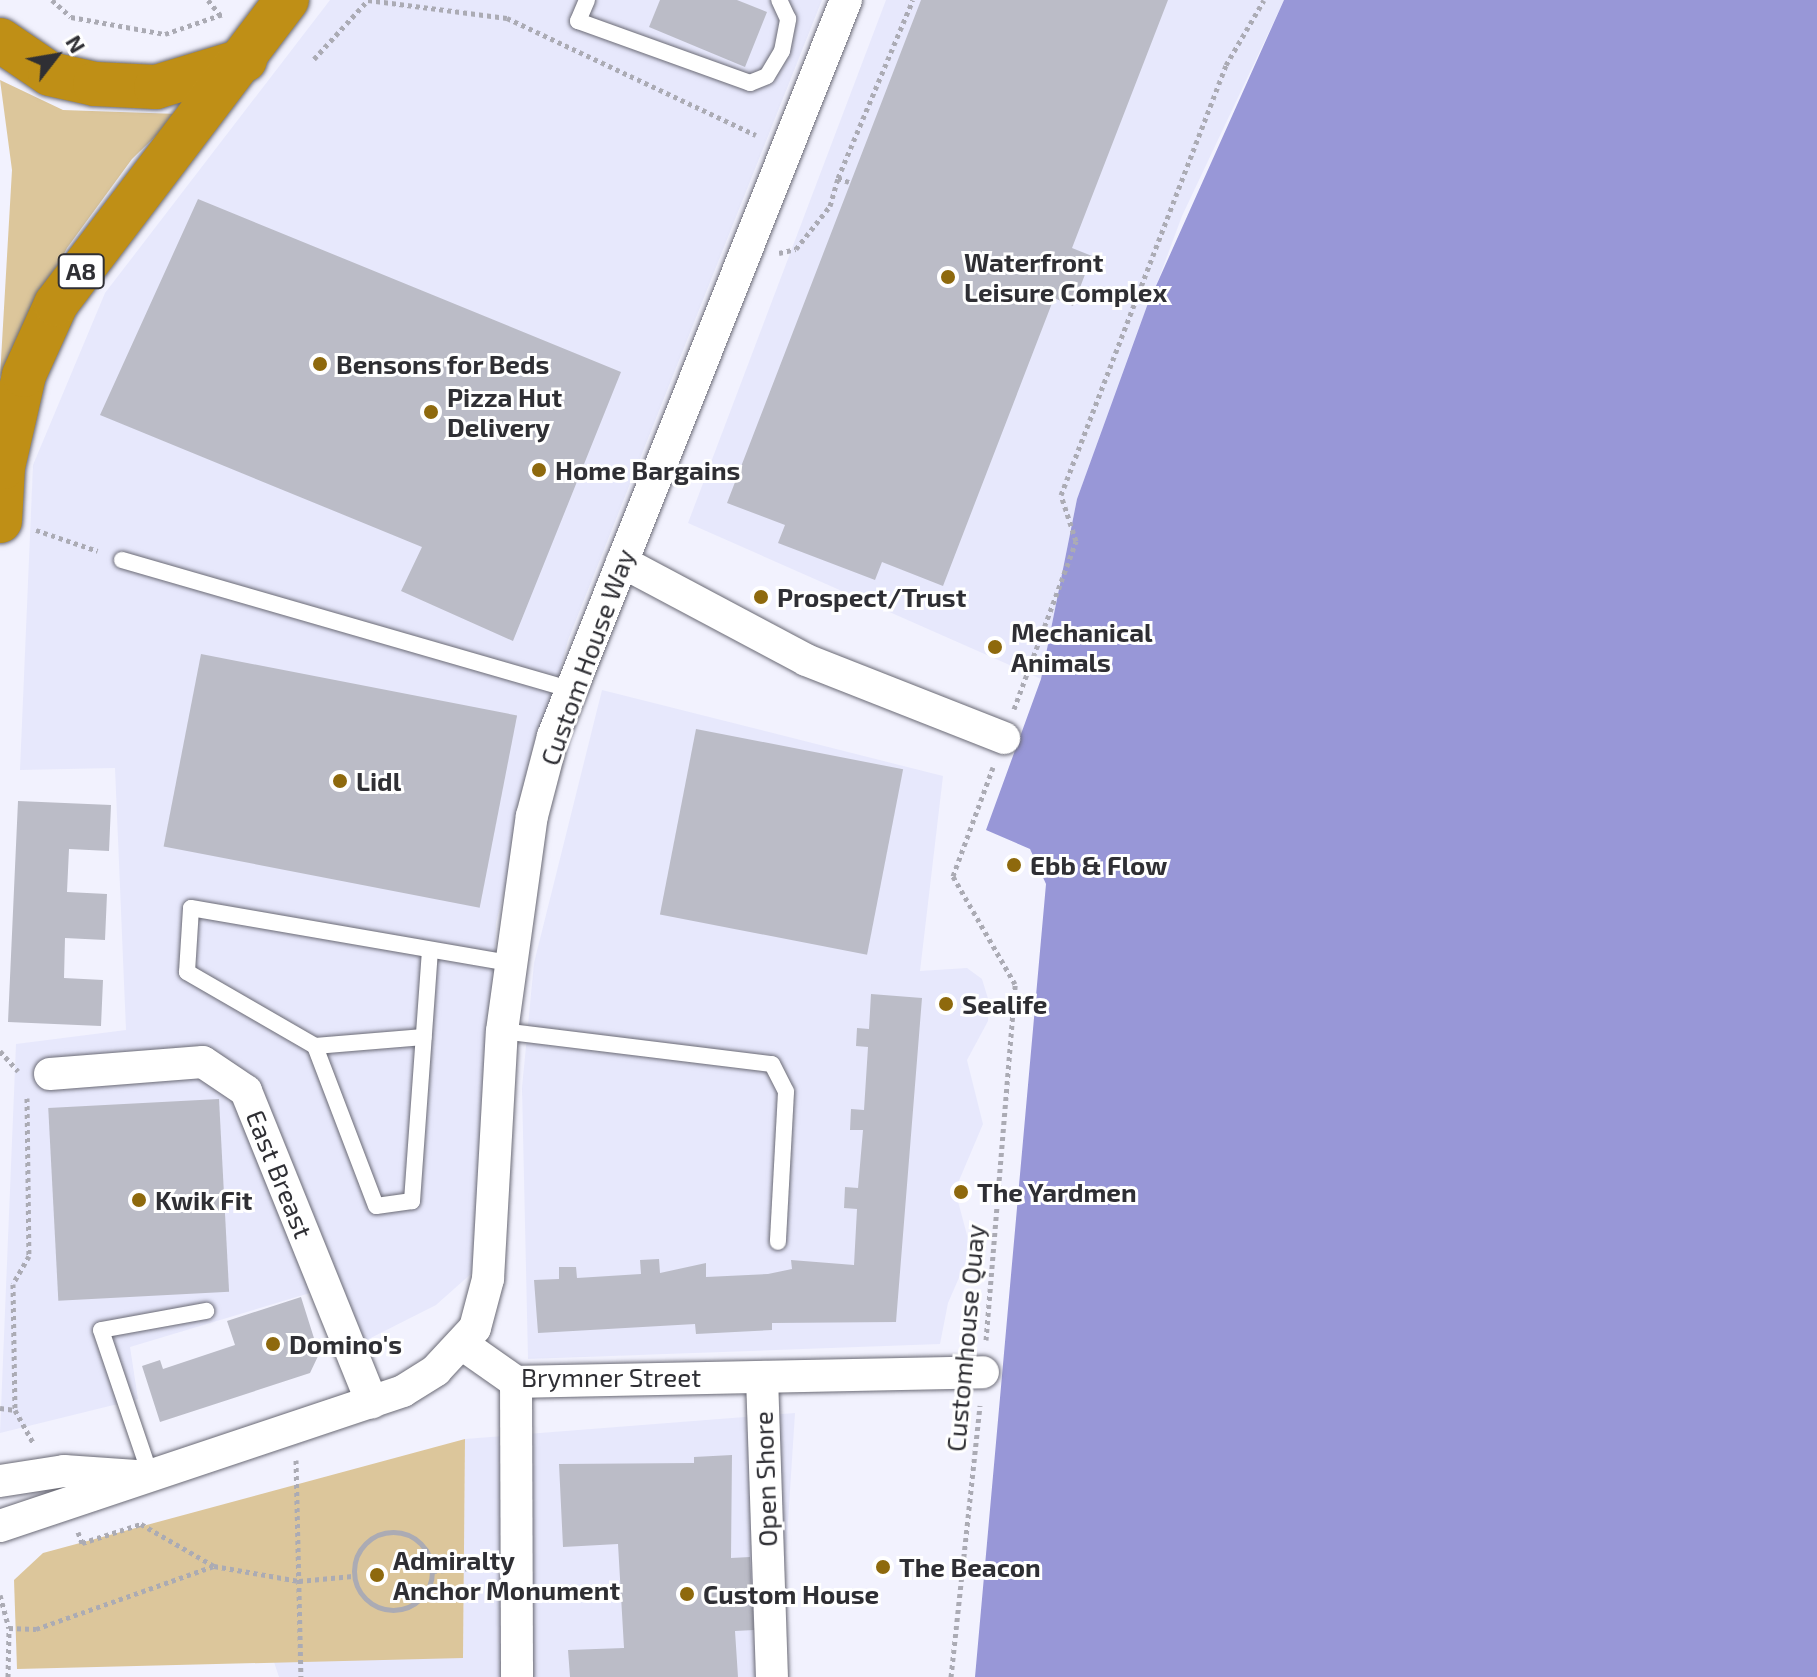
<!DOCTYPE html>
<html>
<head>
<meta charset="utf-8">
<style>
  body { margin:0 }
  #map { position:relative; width:1817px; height:1677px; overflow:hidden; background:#f2f2fe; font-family:"Exo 2",sans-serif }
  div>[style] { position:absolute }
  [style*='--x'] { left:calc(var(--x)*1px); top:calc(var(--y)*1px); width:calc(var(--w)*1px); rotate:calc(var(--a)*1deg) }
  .built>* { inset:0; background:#e7e8fc }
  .green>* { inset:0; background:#dcc69b }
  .water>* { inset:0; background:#9897d7 }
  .building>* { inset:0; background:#bbbcc7; transform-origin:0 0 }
  .path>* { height:5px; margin-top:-2.5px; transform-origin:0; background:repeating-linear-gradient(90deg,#ababb4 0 4px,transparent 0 8px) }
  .path>.ring { margin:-2.5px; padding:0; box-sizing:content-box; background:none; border:5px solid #ababb4; border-radius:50% }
  .roads { filter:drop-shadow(0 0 2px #6a6a75) drop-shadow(0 0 2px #6a6a75) }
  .lane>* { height:16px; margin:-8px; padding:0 8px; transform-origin:8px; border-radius:8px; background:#fff }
  .street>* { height:32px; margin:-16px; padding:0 16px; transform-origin:16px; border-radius:16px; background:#fff }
  .highway>* { height:44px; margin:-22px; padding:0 22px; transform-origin:22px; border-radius:22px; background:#bf8f16 }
  .dots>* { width:22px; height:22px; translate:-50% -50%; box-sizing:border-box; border:4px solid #fff; border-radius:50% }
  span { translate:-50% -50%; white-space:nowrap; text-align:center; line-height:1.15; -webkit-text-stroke:6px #fff; paint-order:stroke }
  .shield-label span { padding:2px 6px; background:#fff; border:2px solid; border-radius:6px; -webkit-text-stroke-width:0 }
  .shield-label { font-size:24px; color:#2f2f34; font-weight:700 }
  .poi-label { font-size:26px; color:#2f2f34; font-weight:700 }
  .left { translate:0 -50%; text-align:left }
  .street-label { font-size:26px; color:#2f2f34 }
  .north { position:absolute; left:16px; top:16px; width:80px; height:80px; -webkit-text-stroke:6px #fff; paint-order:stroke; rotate:59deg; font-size:22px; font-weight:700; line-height:32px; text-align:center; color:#2f2f34 }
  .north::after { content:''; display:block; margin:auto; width:28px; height:36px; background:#2f2f34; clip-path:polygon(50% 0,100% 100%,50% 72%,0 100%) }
</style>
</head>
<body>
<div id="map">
  <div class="built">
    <div style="clip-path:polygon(330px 0,822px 0,568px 640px,496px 923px,482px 1264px,436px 1305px,335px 1356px,313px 1292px,130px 1347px,138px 1399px,0 1433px,16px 1044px,126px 1030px,115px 768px,20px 770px,33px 465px,105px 293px)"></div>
    <div style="clip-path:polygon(886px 0,1284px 0,1182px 216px,1077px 499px,1041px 679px,688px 523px)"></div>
    <div style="clip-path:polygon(602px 690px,943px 776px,920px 971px,967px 968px,982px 979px,989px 1002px,988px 1021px,967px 1060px,983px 1124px,955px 1190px,971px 1250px,948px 1303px,940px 1344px,528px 1359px,522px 1088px,534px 963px)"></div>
    <div style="clip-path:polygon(795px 1413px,778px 1677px,279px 1677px,274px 1662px,463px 1649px,465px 1439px)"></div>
  </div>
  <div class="green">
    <div style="clip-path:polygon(0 80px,63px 110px,178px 114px,132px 159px,67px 248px,0 377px,12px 170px)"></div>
    <div style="clip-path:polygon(465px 1439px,463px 1658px,17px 1669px,14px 1580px,43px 1553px)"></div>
  </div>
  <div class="water">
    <div style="clip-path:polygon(1284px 0,1817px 0,1817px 1677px,975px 1677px,1046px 884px,1030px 849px,986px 830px,1041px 679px,1077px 499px,1147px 306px)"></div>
  </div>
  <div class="building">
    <div style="clip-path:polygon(660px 0,737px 0,767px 12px,745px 67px,649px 27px)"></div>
    <div style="clip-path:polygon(921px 0,1168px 0,1072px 248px,1092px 256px,1073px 306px,1054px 298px,943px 586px,882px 562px,875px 580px,778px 543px,785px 525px,727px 503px)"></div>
    <div style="clip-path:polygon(198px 199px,621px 372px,513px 641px,401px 591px,422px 547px,100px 415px)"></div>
    <div style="left:201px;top:654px;width:322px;height:196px;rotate:11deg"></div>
    <div style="left:696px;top:729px;width:211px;height:189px;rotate:11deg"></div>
    <div style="clip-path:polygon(18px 801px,111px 805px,109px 851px,69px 849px,67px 892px,107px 894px,105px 940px,65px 938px,64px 978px,103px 980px,101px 1026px,8px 1022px)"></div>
    <div style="clip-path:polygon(871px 994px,922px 998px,896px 1322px,772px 1323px,772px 1330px,696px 1334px,695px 1324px,538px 1333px,534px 1280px,559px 1279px,559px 1267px,576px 1267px,577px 1278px,641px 1274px,640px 1260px,659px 1259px,660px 1273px,706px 1263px,706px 1277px,768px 1274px,792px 1269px,791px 1260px,854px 1265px,857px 1209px,844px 1208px,845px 1187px,858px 1188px,863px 1130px,850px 1130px,851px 1109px,864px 1110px,868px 1047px,856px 1046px,857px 1028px,869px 1029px)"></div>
    <div style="left:219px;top:1099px;width:193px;height:171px;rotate:87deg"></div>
    <div style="clip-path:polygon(301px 1297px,319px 1354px,310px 1373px,160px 1422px,142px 1366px,160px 1360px,163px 1369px,235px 1345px,227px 1321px)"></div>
    <div style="clip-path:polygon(732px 1455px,731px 1558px,750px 1557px,754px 1630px,735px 1631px,738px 1677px,570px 1677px,568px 1650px,624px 1648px,618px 1544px,563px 1547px,559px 1464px,694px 1463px,694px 1457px)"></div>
  </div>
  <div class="path">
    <div style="--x:52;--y:0;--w:25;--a:42"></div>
    <div style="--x:71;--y:17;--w:96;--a:10.3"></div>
    <div style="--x:165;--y:34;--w:61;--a:-19"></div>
    <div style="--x:208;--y:0;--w:21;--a:51"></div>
    <div style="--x:314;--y:59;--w:80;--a:-47.5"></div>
    <div style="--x:368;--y:0;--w:140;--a:7.4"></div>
    <div style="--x:507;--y:18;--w:275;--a:25.2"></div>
    <div style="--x:849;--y:182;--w:12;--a:-160"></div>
    <div style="--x:838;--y:178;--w:193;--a:-67.2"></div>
    <div style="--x:779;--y:253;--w:17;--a:-13"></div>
    <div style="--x:796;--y:249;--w:55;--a:-51.7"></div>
    <div style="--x:830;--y:206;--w:29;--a:-74"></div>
    <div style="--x:36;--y:530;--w:65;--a:18.7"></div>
    <div style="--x:1014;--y:709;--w:179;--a:-69.7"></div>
    <div style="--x:1076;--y:541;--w:48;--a:-108.1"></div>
    <div style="--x:1061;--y:495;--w:461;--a:-69"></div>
    <div style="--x:1226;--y:65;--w:75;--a:-59.7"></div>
    <div style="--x:0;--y:1051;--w:27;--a:48"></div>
    <div style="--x:27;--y:1098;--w:158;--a:89.3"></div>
    <div style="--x:29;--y:1256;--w:32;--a:120"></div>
    <div style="--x:13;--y:1284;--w:126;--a:89.1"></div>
    <div style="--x:15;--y:1410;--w:38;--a:61"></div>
    <div style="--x:986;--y:1340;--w:357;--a:-85.3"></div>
    <div style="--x:1015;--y:984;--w:125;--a:-119.9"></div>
    <div style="--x:953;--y:876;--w:116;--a:-69.8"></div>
    <div style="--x:0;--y:1408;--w:15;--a:8"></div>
    <div style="--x:296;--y:1460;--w:217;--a:88.7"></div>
    <div class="ring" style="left:354px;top:1532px;width:73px;height:73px"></div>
    <div style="--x:78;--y:1532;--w:12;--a:70"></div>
    <div style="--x:82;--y:1543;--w:62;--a:-17.9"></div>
    <div style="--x:141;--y:1524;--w:84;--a:29.9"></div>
    <div style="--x:433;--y:1571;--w:51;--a:-4.5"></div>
    <div style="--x:0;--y:1595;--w:34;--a:75"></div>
    <div style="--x:9;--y:1628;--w:27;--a:2"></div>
    <div style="--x:36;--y:1629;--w:189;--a:-19.5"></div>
    <div style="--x:214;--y:1566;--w:86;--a:10"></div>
    <div style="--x:299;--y:1581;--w:54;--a:-5.3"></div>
    <div style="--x:8;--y:1677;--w:49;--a:-88.8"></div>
    <div style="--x:951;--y:1677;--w:273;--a:-83.9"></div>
  </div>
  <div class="roads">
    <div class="lane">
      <div style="--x:587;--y:0;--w:23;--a:113"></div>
      <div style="--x:578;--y:21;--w:183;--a:19.8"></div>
      <div style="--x:750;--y:83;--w:18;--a:-22"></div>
      <div style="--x:767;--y:76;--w:29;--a:-59"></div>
      <div style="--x:782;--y:51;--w:33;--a:-79"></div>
      <div style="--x:788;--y:19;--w:21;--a:-115"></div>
      <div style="--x:122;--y:560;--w:467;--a:16.1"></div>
      <div style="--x:430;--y:950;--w:252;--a:94.1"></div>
      <div style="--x:412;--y:1201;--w:36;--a:172"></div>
      <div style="--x:376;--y:1206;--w:171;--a:-110.9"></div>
      <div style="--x:315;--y:1046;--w:148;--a:-150"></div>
      <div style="--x:187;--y:972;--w:64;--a:-86.4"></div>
      <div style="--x:191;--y:908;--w:325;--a:9.8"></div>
      <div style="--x:502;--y:1031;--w:272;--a:7"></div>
      <div style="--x:772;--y:1064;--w:31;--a:63"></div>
      <div style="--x:786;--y:1092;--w:150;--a:93.1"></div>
      <div style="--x:315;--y:1046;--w:109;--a:-4.7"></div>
      <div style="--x:151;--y:1477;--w:155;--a:-108.8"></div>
      <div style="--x:101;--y:1330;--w:107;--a:-10.3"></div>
    </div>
    <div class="street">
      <div style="--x:622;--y:562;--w:208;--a:28"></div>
      <div style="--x:806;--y:660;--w:213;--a:21.5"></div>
      <div style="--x:50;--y:1074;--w:153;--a:-4.5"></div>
      <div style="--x:203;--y:1062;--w:52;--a:34"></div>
      <div style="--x:246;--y:1091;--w:336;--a:68"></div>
      <div style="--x:462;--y:1344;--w:66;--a:35.1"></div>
      <div style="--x:516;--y:1382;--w:467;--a:-1.2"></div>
      <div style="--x:762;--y:1377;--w:300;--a:88.1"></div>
      <div style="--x:516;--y:1382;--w:295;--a:89.8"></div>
      <div style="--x:0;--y:1481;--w:65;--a:-8.9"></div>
      <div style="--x:64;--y:1471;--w:72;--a:4"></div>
      <div style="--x:0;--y:1526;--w:425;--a:-18.5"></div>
      <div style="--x:403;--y:1391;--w:39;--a:-32"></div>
      <div style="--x:436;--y:1370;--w:57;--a:-47.1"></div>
      <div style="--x:475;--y:1328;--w:51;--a:-75.1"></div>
      <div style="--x:488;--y:1279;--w:248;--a:-86.8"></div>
      <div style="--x:502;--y:1031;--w:217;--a:-82.1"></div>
      <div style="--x:532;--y:816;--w:83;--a:-75.3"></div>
      <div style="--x:553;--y:736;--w:792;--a:-68.29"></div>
    </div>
    <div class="highway">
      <div style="--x:0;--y:40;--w:60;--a:34.2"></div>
      <div style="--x:50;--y:74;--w:46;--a:12.5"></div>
      <div style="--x:95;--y:84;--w:61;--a:2.8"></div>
      <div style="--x:156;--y:87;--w:93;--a:-16.9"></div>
      <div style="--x:0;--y:521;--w:54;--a:-86.8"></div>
      <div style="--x:3;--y:467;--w:94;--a:-77.1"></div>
      <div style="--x:24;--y:375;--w:78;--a:-65.7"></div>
      <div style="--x:56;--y:304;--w:382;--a:-52.8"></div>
    </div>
  </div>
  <div class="dots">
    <div style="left:948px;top:277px;background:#8e690d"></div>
    <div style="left:320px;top:364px;background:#8e690d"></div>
    <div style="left:431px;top:412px;background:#8e690d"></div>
    <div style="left:539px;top:470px;background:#8e690d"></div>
    <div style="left:761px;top:597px;background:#8e690d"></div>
    <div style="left:995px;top:647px;background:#8e690d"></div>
    <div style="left:340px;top:781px;background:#8e690d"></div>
    <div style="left:1014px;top:865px;background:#8e690d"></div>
    <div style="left:946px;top:1004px;background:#8e690d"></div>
    <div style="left:961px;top:1192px;background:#8e690d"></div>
    <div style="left:139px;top:1200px;background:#8e690d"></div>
    <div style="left:273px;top:1344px;background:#8e690d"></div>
    <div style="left:883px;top:1567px;background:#8e690d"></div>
    <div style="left:377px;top:1575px;background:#8e690d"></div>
    <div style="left:687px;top:1594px;background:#8e690d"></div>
  </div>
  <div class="shield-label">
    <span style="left:81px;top:271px">A8</span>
  </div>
  <div class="poi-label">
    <span class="left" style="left:964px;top:277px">Waterfront<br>Leisure Complex</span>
    <span class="left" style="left:336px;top:364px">Bensons for Beds</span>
    <span class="left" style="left:447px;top:412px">Pizza Hut<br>Delivery</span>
    <span class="left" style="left:555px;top:470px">Home Bargains</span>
    <span class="left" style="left:777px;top:597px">Prospect/Trust</span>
    <span class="left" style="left:1011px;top:647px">Mechanical<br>Animals</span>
    <span class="left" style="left:356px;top:781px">Lidl</span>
    <span class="left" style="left:1030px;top:865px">Ebb &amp; Flow</span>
    <span class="left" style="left:962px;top:1004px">Sealife</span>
    <span class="left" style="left:977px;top:1192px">The Yardmen</span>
    <span class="left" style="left:155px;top:1200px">Kwik Fit</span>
    <span class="left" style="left:289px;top:1344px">Domino's</span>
    <span class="left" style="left:393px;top:1575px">Admiralty<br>Anchor Monument</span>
    <span class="left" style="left:899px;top:1567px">The Beacon</span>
    <span class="left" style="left:703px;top:1594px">Custom House</span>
  </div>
  <div class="street-label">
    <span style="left:587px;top:657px;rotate:-70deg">Custom House Way</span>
    <span style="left:280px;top:1174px;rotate:68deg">East Breast</span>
    <span style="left:965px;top:1338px;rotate:-85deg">Customhouse Quay</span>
    <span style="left:611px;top:1377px">Brymner Street</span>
    <span style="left:765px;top:1479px;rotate:-92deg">Open Shore</span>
  </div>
  <div class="north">N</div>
</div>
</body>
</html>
